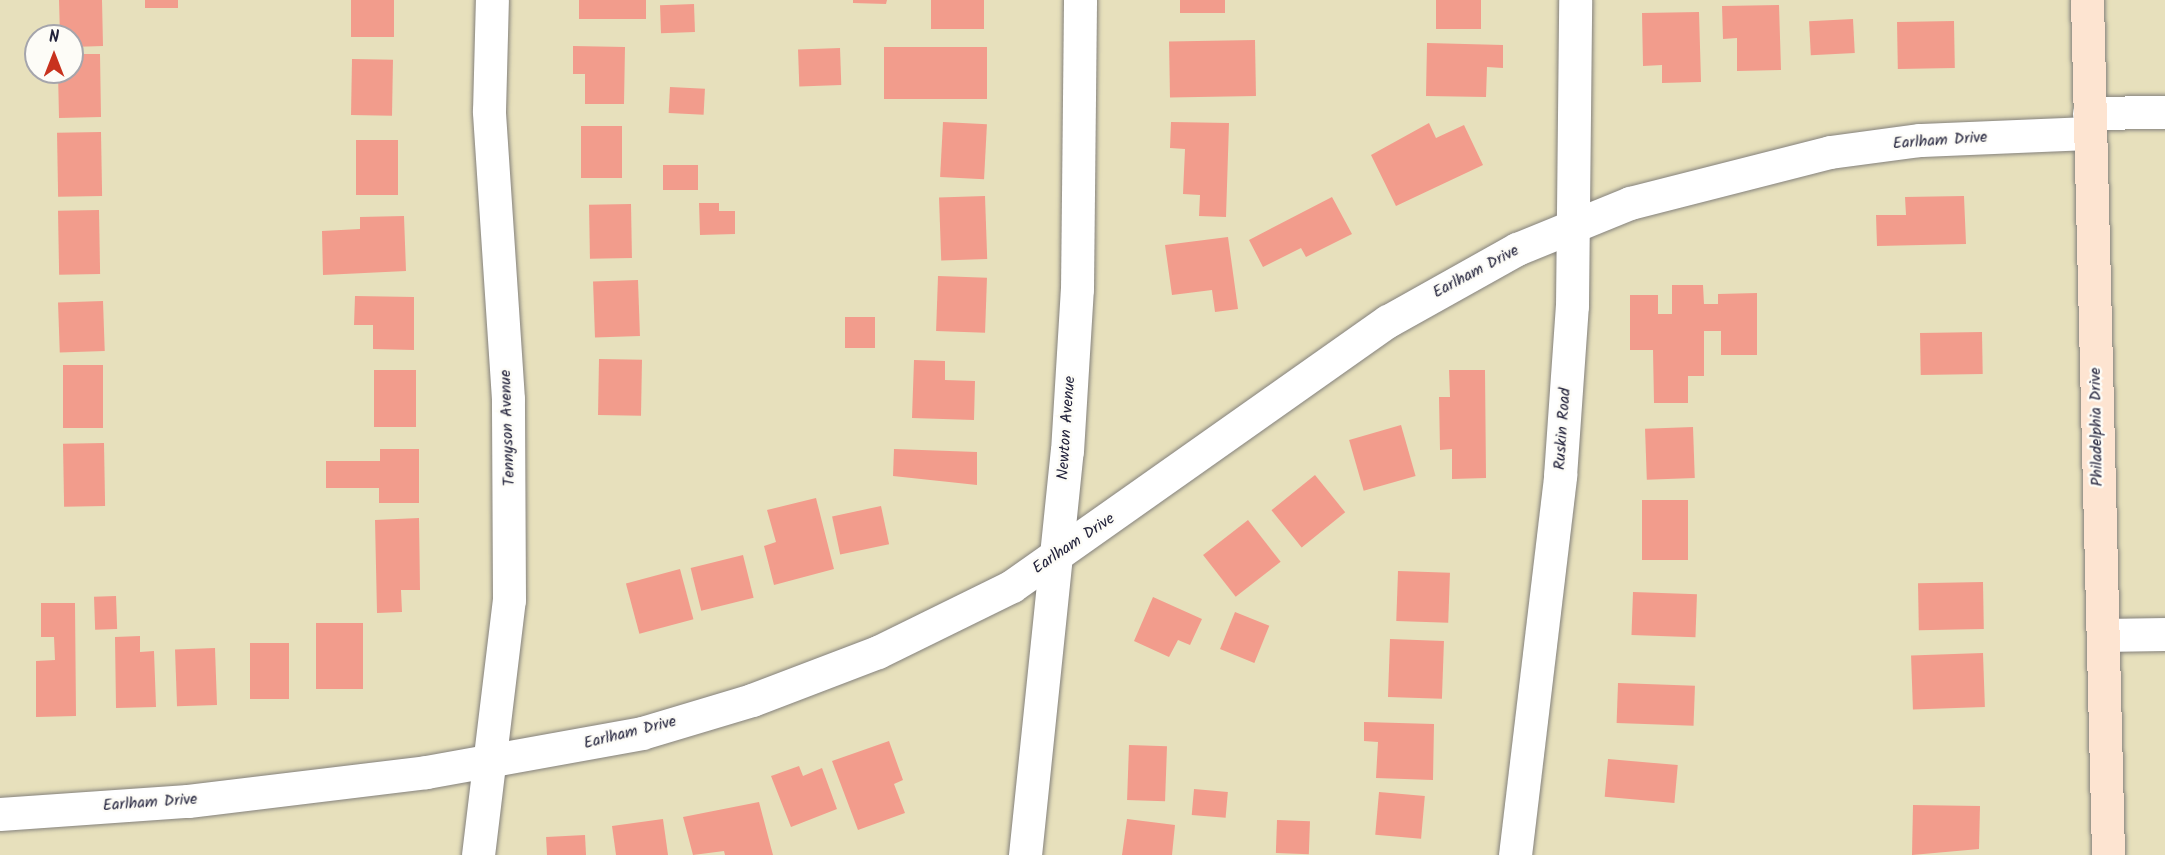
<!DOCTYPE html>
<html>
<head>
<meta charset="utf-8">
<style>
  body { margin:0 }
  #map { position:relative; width:2165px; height:855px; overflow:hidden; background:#e7e0bc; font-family:Kalam,sans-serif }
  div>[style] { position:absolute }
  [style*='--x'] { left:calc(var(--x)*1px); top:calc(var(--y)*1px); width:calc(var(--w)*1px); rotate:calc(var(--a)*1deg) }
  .building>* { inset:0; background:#f29c8c; transform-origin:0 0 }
  .roads { filter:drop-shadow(0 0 2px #84817c) drop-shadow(0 0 2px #84817c) }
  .street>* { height:33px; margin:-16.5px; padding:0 16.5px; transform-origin:16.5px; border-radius:16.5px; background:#fff }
  .secondary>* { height:33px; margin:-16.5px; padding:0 16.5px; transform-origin:16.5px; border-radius:16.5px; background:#fde4d1 }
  span { translate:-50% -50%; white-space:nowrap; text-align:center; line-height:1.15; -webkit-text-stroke:5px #fdfcf7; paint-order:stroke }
  .street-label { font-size:16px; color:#22223b }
  .north { position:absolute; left:24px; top:24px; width:60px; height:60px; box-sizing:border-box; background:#fdfcf7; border:2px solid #a5a5ac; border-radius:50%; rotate:0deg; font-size:16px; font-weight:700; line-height:24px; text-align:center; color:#22223b }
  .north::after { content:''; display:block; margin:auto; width:21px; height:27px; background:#c8321e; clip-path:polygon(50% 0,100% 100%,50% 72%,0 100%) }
</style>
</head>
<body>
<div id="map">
  <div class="building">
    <div style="clip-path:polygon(59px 0,102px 0,103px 46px,72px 47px,72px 36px,60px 36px)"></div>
    <div style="left:145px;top:0;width:33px;height:8px"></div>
    <div style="left:351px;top:0;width:43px;height:37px"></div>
    <div style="left:579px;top:0;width:67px;height:19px"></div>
    <div style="clip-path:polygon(853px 0,887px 0,886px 4px,853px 3px)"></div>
    <div style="left:931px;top:0;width:53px;height:29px"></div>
    <div style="left:1180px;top:0;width:45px;height:13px"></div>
    <div style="left:1436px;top:0;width:45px;height:29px"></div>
    <div style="left:694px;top:4px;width:28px;height:34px;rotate:88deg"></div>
    <div style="clip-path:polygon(1779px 5px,1781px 70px,1737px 71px,1737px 38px,1723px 39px,1722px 6px)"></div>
    <div style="clip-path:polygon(1699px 12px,1701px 82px,1662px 83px,1662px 65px,1643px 66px,1642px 13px)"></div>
    <div style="left:1853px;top:19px;width:34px;height:44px;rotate:87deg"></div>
    <div style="left:1954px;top:21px;width:47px;height:57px;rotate:89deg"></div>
    <div style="left:1255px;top:40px;width:56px;height:86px;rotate:89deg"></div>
    <div style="clip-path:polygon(1427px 43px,1503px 45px,1503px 68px,1487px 67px,1486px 97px,1426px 96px)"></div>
    <div style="clip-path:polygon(573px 46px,625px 47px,624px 104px,585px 104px,585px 74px,573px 74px)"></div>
    <div style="left:884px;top:47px;width:103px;height:52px"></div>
    <div style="left:840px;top:48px;width:37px;height:42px;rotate:88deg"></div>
    <div style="clip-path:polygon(72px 54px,100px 54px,101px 117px,59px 118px,58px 72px,72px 72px)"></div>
    <div style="left:352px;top:59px;width:41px;height:56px;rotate:1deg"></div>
    <div style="left:670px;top:87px;width:35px;height:26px;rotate:3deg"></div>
    <div style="left:943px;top:122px;width:44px;height:55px;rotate:3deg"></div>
    <div style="clip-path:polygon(1171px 122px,1229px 123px,1226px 217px,1199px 216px,1200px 195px,1183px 194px,1185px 149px,1170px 148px)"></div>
    <div style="clip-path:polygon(1429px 123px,1436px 138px,1464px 125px,1483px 165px,1396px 206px,1371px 155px)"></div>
    <div style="left:581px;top:126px;width:41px;height:52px"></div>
    <div style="left:101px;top:132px;width:64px;height:44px;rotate:89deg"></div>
    <div style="left:356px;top:140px;width:42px;height:55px"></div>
    <div style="left:698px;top:165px;width:25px;height:35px;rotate:90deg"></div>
    <div style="left:985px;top:196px;width:63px;height:46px;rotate:88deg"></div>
    <div style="clip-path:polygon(1964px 196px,1966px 244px,1877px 246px,1876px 215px,1906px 215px,1905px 197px)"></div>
    <div style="clip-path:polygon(1332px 197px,1352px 234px,1306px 257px,1301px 248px,1263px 267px,1249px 240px)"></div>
    <div style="clip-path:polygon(699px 203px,719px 203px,719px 211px,735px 211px,735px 234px,700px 235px)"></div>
    <div style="left:631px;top:204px;width:54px;height:42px;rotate:89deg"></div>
    <div style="left:99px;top:210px;width:64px;height:41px;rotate:89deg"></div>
    <div style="clip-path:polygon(404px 216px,406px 271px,323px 275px,322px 231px,360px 229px,360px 217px)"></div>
    <div style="clip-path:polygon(1228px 237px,1238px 309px,1215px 312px,1212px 290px,1172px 295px,1165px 245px)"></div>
    <div style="left:938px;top:276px;width:49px;height:55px;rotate:2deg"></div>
    <div style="left:638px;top:280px;width:56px;height:45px;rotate:88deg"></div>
    <div style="clip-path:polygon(1672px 285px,1703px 285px,1704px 304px,1718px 304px,1718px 294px,1757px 293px,1757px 355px,1721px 355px,1721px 331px,1704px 331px,1704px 376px,1688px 376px,1688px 403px,1654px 403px,1653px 350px,1630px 350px,1630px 295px,1658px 295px,1658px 314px,1672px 314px)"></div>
    <div style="clip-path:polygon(355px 296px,414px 297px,414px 350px,373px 349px,373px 325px,354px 325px)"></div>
    <div style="left:103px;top:301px;width:50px;height:45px;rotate:88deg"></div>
    <div style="left:875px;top:317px;width:31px;height:30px;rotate:90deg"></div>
    <div style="left:1982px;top:332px;width:42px;height:62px;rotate:89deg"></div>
    <div style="left:599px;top:359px;width:43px;height:56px;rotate:1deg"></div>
    <div style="clip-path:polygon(914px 360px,945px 361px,945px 380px,975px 381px,974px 420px,912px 418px)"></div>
    <div style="left:63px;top:365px;width:40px;height:63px"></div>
    <div style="left:374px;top:370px;width:42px;height:57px"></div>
    <div style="clip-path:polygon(1449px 370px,1485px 370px,1486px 478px,1452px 479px,1452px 449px,1440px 450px,1439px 397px,1450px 397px)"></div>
    <div style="left:1401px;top:425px;width:53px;height:54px;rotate:74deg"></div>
    <div style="left:1693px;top:427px;width:51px;height:48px;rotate:88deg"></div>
    <div style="left:104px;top:443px;width:63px;height:41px;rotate:89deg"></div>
    <div style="clip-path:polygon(380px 449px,419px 449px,419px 503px,379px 503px,379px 488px,326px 488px,326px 461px,380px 461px)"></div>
    <div style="clip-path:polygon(894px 449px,977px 452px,977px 485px,893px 476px)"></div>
    <div style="left:1315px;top:475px;width:48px;height:56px;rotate:51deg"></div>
    <div style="clip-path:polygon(816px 498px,834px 569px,774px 585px,764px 546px,776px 542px,767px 510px)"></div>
    <div style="left:1642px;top:500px;width:46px;height:60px"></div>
    <div style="left:881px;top:506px;width:39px;height:50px;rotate:78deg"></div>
    <div style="clip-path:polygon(419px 518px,420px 590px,401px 590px,402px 612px,377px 613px,375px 520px)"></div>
    <div style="left:1248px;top:520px;width:53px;height:57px;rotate:52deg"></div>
    <div style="left:743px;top:555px;width:44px;height:54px;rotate:76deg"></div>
    <div style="left:680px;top:569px;width:52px;height:56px;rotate:75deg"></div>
    <div style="left:1398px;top:571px;width:52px;height:50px;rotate:2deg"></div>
    <div style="left:1983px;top:582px;width:47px;height:65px;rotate:89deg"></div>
    <div style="left:1633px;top:592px;width:64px;height:43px;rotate:2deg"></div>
    <div style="left:116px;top:596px;width:33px;height:22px;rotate:88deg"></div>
    <div style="clip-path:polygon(1153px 597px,1202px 619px,1190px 645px,1178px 640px,1169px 657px,1134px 641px)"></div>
    <div style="clip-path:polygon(41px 603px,75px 603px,76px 716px,36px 717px,36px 661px,55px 660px,54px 637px,41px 637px)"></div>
    <div style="left:1235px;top:612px;width:37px;height:40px;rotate:22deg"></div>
    <div style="left:316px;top:623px;width:47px;height:66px"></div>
    <div style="clip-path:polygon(140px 636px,140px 652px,154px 651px,156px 707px,116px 708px,115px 637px)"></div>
    <div style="left:1390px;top:639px;width:54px;height:58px;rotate:2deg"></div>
    <div style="left:289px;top:643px;width:56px;height:39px;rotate:90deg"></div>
    <div style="left:215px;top:648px;width:57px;height:40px;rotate:88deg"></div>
    <div style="left:1983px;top:653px;width:54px;height:72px;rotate:88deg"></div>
    <div style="left:1618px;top:683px;width:77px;height:40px;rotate:2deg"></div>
    <div style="clip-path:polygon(1364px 722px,1434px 724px,1433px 780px,1376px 778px,1378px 742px,1364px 741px)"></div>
    <div style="clip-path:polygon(889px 741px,903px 780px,894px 784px,905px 813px,858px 830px,832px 761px)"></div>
    <div style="left:1129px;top:745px;width:38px;height:55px;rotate:2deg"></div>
    <div style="left:1608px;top:759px;width:70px;height:38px;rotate:5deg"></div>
    <div style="clip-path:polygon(799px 766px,803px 776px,822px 768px,837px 809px,791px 827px,771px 776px)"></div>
    <div style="left:1194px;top:789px;width:34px;height:26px;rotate:5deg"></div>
    <div style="left:1379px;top:792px;width:46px;height:43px;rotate:5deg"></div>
    <div style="clip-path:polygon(759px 802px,773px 855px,725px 855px,724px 851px,693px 855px,683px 817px)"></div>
    <div style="clip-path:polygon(1913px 805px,1980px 806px,1979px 849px,1912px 855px)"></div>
    <div style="clip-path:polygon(663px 819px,668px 855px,616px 855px,612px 826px)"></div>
    <div style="clip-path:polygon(1127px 819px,1175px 825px,1172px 855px,1122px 855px)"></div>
    <div style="left:1277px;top:820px;width:33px;height:33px;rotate:2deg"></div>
    <div style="left:585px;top:835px;width:20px;height:39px;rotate:87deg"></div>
  </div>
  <div class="roads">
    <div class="street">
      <div style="--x:2089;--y:113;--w:76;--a:-0.8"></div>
      <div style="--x:2103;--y:635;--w:62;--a:-0.9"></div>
      <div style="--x:0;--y:814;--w:188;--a:-4"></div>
      <div style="--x:188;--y:801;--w:240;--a:-6.9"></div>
      <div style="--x:426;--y:772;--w:219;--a:-10.2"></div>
      <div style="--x:642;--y:733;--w:115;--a:-16.7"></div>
      <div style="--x:752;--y:700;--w:135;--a:-20.9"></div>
      <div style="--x:878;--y:652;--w:149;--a:-26.2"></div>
      <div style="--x:1012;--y:586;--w:460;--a:-35.2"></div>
      <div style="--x:1388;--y:321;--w:148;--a:-29.2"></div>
      <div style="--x:1517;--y:249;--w:122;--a:-22.2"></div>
      <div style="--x:1630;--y:203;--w:206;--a:-14.3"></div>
      <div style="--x:1830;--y:152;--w:91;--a:-7.6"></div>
      <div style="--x:1920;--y:140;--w:170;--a:-2.4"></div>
      <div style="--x:478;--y:855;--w:257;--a:-83.1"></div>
      <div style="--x:509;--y:600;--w:201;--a:-90.3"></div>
      <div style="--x:508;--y:399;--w:289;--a:-93.8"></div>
      <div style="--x:489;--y:111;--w:111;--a:-88.5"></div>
      <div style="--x:1025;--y:855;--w:406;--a:-84.1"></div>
      <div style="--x:1067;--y:451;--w:162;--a:-86.5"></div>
      <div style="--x:1077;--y:289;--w:289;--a:-89.4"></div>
      <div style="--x:1515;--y:855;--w:382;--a:-83.2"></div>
      <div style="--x:1560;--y:476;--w:170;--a:-86"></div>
      <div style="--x:1572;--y:306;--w:306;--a:-89.4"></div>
    </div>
    <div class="secondary">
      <div style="--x:2087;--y:0;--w:855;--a:88.59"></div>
    </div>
  </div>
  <div class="street-label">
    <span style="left:1940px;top:141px;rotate:-4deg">Earlham Drive</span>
    <span style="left:1476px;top:272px;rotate:-28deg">Earlham Drive</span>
    <span style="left:2097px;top:427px;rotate:-91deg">Philadelphia Drive</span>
    <span style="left:508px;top:428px;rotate:-92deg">Tennyson Avenue</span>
    <span style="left:1067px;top:428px;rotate:-86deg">Newton Avenue</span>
    <span style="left:1563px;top:429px;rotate:-86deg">Ruskin Road</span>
    <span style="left:1074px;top:544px;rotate:-34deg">Earlham Drive</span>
    <span style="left:630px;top:733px;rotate:-14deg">Earlham Drive</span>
    <span style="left:150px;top:803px;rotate:-4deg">Earlham Drive</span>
  </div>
  <div class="north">N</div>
</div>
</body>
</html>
